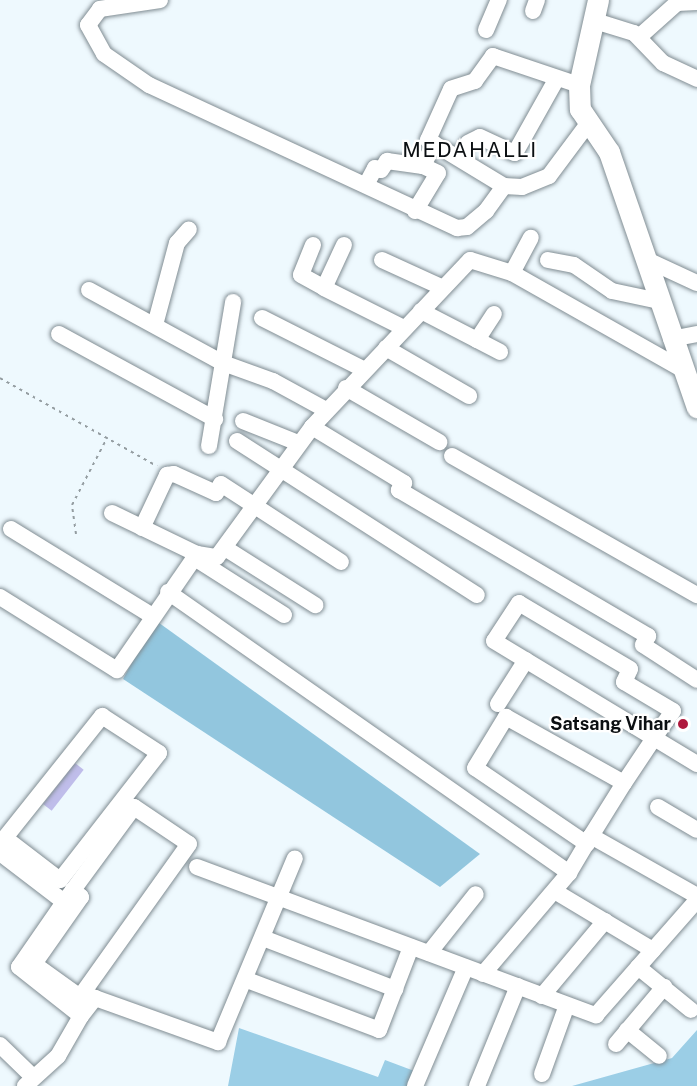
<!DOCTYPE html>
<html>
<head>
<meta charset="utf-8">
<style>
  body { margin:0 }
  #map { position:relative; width:697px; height:1086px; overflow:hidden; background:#eef9fe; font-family:"Public Sans",sans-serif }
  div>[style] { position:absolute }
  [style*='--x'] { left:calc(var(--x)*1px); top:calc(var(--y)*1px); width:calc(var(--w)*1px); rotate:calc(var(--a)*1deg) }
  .green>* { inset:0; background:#9bcee6 }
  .forest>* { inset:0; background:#92c6de }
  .water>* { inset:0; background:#bfbdea; transform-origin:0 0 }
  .path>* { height:2px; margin-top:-1px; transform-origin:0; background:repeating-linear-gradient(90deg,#949da1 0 3px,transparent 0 7.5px) }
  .roads { filter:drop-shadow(0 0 2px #808c92) drop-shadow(0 0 2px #808c92) }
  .minor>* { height:16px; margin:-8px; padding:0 8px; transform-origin:8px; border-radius:8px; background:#fff }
  .major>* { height:21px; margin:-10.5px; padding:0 10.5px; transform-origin:10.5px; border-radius:10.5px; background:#fff }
  .dots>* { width:16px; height:16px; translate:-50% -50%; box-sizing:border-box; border:3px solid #fff; border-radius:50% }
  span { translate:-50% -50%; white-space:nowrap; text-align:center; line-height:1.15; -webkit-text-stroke:4.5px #fff; paint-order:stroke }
  .poi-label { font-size:18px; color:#0b0f12; font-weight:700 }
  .right { translate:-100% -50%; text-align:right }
  .quarter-label { font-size:21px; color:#0b0f12; letter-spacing:1.5px }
</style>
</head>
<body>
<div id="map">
  <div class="green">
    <div style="clip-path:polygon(239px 1028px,378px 1077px,385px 1060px,425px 1075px,422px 1086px,228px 1086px)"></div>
    <div style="clip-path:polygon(697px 1030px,697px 1086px,572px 1086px,672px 1058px)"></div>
  </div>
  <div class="forest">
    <div style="clip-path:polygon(155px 620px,480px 854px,440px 887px,123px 679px)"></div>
  </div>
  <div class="water">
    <div style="left:75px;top:763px;width:11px;height:52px;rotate:38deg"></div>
  </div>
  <div class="path">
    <div style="--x:0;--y:378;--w:180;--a:29.3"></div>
    <div style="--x:76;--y:534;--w:29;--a:-98"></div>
    <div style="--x:72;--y:505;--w:76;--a:-62.4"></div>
  </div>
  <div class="roads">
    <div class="minor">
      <div style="--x:160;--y:0;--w:61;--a:171.5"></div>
      <div style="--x:100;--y:9;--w:20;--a:127"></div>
      <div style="--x:88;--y:25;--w:33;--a:61"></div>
      <div style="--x:104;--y:54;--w:55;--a:34.6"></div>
      <div style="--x:149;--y:85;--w:340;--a:24.9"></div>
      <div style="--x:457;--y:228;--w:10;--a:-6"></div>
      <div style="--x:467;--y:227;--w:25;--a:-40"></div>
      <div style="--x:486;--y:211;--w:31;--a:-54"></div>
      <div style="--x:533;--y:11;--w:12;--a:-70"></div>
      <div style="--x:595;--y:21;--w:41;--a:17.1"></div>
      <div style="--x:634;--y:33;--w:42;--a:46"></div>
      <div style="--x:663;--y:63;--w:38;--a:25"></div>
      <div style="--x:486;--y:30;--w:33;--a:-67"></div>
      <div style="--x:639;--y:37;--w:51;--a:-41.8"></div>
      <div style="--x:677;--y:3;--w:20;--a:-3"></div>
      <div style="--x:579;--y:85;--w:91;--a:-161.4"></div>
      <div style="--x:493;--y:56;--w:31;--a:126"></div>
      <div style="--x:475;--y:81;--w:25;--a:162"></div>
      <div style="--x:451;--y:89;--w:56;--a:114.3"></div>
      <div style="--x:428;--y:140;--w:89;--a:31.2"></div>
      <div style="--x:504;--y:186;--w:18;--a:3"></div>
      <div style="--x:522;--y:187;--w:29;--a:-22"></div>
      <div style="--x:549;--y:176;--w:64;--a:-53.3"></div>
      <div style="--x:459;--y:158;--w:17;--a:-59"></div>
      <div style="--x:468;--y:143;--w:13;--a:-27"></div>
      <div style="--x:480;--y:137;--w:38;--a:25"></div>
      <div style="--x:515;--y:153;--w:84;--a:-60.7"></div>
      <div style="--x:366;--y:185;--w:19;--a:-62"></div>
      <div style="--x:375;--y:168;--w:6;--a:18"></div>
      <div style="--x:381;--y:170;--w:11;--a:-56"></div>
      <div style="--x:387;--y:161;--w:36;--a:8"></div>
      <div style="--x:415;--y:211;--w:44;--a:-58.8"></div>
      <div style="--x:438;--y:173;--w:17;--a:-155"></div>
      <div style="--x:423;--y:166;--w:25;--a:-64"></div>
      <div style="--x:313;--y:245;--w:32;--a:112"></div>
      <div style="--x:301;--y:275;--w:26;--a:29"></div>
      <div style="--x:344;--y:245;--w:47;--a:114.9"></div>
      <div style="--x:324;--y:288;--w:89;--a:26.6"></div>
      <div style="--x:645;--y:259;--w:57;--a:24.8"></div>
      <div style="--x:382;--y:260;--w:65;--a:24.6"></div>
      <div style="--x:548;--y:260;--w:26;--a:11"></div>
      <div style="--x:574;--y:265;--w:46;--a:34.4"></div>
      <div style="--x:612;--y:291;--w:48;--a:12"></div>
      <div style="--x:512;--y:273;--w:40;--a:-62"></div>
      <div style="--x:89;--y:290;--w:153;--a:28.6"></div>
      <div style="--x:223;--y:363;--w:53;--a:19.8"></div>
      <div style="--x:273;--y:381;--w:60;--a:28.7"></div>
      <div style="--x:421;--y:311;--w:89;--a:27.4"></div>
      <div style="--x:262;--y:318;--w:115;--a:26.8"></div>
      <div style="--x:155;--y:325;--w:85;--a:-75"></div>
      <div style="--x:177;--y:243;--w:18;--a:-49"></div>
      <div style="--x:59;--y:334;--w:178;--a:28.6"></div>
      <div style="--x:671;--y:339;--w:26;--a:-11"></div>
      <div style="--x:477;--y:340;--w:31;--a:-57"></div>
      <div style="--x:386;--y:348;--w:96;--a:30"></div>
      <div style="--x:346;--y:388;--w:108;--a:30.1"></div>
      <div style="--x:243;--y:421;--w:59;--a:21.8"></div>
      <div style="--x:312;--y:427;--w:108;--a:31.3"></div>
      <div style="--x:404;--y:483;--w:9;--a:126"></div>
      <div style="--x:399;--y:490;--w:289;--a:30.4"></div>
      <div style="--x:648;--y:636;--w:10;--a:119"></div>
      <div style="--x:643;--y:645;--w:64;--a:32.9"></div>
      <div style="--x:237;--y:441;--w:285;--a:32.7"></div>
      <div style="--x:209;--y:446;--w:146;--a:-80.5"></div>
      <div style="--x:452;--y:456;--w:282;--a:29.6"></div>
      <div style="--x:112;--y:513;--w:94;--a:25.8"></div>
      <div style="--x:197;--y:554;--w:20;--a:9"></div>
      <div style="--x:217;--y:557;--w:161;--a:-53.8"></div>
      <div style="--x:312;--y:427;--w:230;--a:-46.6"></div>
      <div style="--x:470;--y:260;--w:44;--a:17.2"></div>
      <div style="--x:512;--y:273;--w:195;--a:29.5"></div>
      <div style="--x:142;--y:528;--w:59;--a:-64.7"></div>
      <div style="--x:167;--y:475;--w:7;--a:-8"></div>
      <div style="--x:174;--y:474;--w:46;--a:24.3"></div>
      <div style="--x:216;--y:493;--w:10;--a:-61"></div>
      <div style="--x:221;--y:484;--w:143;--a:33"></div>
      <div style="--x:11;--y:529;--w:164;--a:31.6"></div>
      <div style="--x:225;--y:548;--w:107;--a:32.3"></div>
      <div style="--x:193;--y:557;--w:108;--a:32.5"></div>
      <div style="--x:168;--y:592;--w:490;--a:35"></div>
      <div style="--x:569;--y:873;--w:43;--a:-59.3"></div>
      <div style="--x:591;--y:836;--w:122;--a:29.5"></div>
      <div style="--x:0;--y:597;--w:138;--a:32"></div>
      <div style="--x:117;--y:670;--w:141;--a:-55.4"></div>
      <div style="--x:498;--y:704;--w:52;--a:-57.5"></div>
      <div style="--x:658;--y:807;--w:45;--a:30.5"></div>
      <div style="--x:591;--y:836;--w:62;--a:-58.1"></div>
      <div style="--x:624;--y:783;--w:54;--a:-56.3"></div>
      <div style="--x:654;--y:738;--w:33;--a:-55"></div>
      <div style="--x:673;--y:711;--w:57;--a:-149.4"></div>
      <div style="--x:624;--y:682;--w:14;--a:-65"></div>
      <div style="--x:630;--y:669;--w:129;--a:-149.3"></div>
      <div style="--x:519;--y:603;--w:45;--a:123.3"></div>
      <div style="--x:494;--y:641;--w:187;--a:31.2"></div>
      <div style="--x:654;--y:738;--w:50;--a:31.2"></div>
      <div style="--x:0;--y:844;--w:164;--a:-51.4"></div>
      <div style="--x:102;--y:716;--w:68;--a:33"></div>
      <div style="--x:159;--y:753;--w:161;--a:127.9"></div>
      <div style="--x:60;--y:880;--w:69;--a:-142.6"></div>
      <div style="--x:587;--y:844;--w:135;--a:-145.8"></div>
      <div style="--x:475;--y:768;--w:60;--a:-58.7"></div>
      <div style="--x:506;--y:717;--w:135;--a:29.2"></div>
      <div style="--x:0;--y:853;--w:81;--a:37.4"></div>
      <div style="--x:64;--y:902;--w:79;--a:124.7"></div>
      <div style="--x:19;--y:967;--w:79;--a:38.3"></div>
      <div style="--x:81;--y:1016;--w:23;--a:-52"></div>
      <div style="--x:95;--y:998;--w:131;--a:19.7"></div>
      <div style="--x:218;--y:1042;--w:199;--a:-67.3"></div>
      <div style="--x:197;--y:867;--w:426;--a:20.4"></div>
      <div style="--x:596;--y:1015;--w:153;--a:-48.7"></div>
      <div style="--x:556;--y:892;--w:113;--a:30.9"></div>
      <div style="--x:64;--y:902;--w:15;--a:-53"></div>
      <div style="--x:73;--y:890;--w:103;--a:-53.7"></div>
      <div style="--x:134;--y:807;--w:66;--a:33.9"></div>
      <div style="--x:189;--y:844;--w:188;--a:125.5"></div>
      <div style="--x:80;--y:997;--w:57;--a:-144.3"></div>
      <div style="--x:34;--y:964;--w:82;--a:-55"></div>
      <div style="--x:81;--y:897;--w:11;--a:-139"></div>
      <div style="--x:263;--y:938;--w:142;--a:21.1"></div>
      <div style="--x:429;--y:953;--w:75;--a:-51.5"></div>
      <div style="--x:638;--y:967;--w:68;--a:39.1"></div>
      <div style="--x:483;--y:974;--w:133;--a:-49.6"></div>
      <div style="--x:247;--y:980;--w:141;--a:20.7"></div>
      <div style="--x:379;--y:1030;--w:89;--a:-68.9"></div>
      <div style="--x:542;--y:996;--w:98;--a:-50"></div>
      <div style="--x:627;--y:1030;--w:41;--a:39.1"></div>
      <div style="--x:616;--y:1044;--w:75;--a:-49.9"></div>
      <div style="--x:0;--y:1045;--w:46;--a:44.1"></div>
      <div style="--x:542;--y:1074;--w:73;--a:-70.1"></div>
      <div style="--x:25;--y:1086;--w:45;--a:-42.3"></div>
      <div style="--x:58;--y:1056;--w:46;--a:-60.1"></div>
      <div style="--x:415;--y:1086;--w:129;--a:-66.8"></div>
      <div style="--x:477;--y:1086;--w:108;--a:-67.7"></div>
    </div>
    <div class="major">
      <div style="--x:598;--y:0;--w:87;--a:102.6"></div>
      <div style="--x:579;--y:85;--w:24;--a:88"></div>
      <div style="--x:580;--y:109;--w:52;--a:56"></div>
      <div style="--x:609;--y:152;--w:270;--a:71"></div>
    </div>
  </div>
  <div class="dots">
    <div style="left:683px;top:724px;background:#ae193d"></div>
  </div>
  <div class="poi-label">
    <span class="right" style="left:671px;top:724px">Satsang Vihar</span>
  </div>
  <div class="quarter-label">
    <span style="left:470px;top:150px">MEDAHALLI</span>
  </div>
</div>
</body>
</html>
